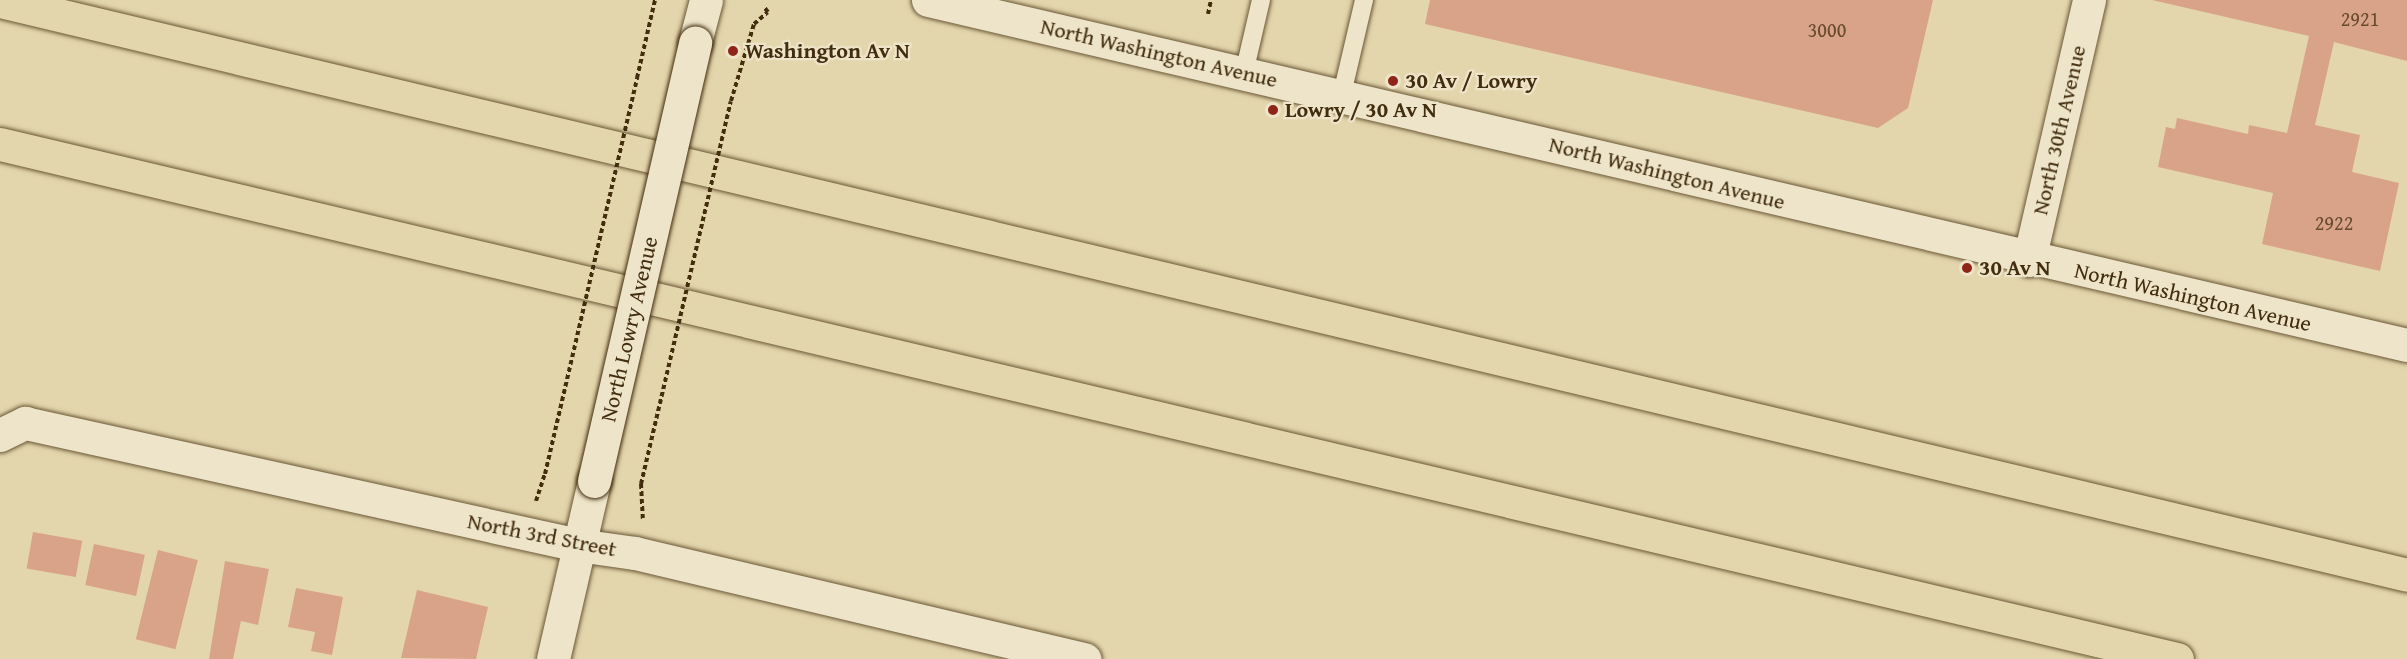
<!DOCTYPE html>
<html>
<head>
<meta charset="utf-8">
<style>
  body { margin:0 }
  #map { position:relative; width:2407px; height:659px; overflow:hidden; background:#e4d6ac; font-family:"Gentium Book Plus",serif }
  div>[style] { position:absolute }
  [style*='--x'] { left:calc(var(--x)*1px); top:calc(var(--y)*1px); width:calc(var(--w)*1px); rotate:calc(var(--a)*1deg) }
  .building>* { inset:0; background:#d9a389; transform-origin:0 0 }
  .path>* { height:4px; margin-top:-2px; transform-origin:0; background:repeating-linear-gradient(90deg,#422d0e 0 4.5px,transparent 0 7.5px) }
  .roads { filter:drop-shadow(0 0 2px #6a5736) drop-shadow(0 0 2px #6a5736) }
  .lane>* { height:18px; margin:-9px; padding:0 9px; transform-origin:9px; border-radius:9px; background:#ede4c9 }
  .street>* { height:33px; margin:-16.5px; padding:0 16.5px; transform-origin:16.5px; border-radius:16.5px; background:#ede4c9 }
  .secondary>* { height:33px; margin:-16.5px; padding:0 16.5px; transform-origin:16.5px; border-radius:16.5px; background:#ede4c9 }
  .highway>* { height:33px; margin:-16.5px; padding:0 16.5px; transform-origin:16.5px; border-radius:16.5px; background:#e4d6ac }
  .path-bridge>* { height:4px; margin-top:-2px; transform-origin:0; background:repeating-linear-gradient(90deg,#422d0e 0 4.5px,transparent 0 7.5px) }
  .bridges { filter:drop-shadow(0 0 2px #422d0e) drop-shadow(0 0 2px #422d0e) }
  .secondary-bridge>* { height:33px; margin:-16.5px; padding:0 16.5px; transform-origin:16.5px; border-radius:16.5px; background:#ede4c9 }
  .dots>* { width:16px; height:16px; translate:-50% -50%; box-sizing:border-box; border:3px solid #ede4c9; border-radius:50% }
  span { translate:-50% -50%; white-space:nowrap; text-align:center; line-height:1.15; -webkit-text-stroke:4.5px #ede4c9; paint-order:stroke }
  .number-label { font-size:20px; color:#684a2d }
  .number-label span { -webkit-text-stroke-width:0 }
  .poi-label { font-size:22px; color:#422d0e; font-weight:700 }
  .left { translate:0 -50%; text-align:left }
  .street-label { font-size:22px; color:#422d0e }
</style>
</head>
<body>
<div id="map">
  <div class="building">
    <div style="clip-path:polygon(1430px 0,1933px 0,1908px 108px,1878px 128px,1425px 24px)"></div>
    <div style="clip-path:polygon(2152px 0,2407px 0,2407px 61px,2334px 42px,2315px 125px,2360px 135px,2352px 172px,2399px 183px,2380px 271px,2262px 244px,2273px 193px,2158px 167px,2166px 127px,2175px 129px,2177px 118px,2248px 134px,2249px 125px,2287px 133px,2309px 36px)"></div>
    <div style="left:33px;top:532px;width:50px;height:37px;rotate:10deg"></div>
    <div style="left:94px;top:544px;width:52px;height:42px;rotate:12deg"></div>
    <div style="left:158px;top:550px;width:41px;height:92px;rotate:14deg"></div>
    <div style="clip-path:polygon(225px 561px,269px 569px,258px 625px,241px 621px,233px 659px,209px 659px)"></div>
    <div style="clip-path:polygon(296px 588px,343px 597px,332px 655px,311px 651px,315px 632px,288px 627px)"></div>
    <div style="clip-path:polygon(417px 590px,488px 607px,476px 659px,401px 658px)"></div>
  </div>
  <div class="path">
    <div style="--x:1208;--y:14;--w:14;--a:-78"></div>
    <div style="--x:637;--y:78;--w:80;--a:-77"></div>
    <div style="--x:731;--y:101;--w:80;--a:-73.4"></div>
    <div style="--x:754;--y:24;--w:18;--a:-41"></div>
    <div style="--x:768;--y:12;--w:6;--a:-129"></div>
    <div style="--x:641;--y:484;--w:35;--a:87"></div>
    <div style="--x:536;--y:501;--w:28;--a:-72"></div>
  </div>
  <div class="roads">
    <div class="lane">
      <div style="--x:1244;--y:73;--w:75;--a:-76.9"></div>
      <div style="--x:1342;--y:94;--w:97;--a:-76.8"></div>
    </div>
    <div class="street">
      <div style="--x:2029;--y:260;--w:267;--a:-77"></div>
      <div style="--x:0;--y:435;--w:28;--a:-26"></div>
      <div style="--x:25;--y:423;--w:566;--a:12.44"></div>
      <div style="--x:578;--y:545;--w:58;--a:8"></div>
      <div style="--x:635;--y:553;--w:462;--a:13.3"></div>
    </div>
    <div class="secondary">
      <div style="--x:928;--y:0;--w:1519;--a:13.13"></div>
      <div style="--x:695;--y:42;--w:43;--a:-75.3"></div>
      <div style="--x:553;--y:659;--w:183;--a:-77"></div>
    </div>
    <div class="highway">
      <div style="--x:0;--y:1;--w:2474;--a:13.41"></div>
      <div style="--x:0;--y:144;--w:2237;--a:13.31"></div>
    </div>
  </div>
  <div class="path-bridge">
    <div style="--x:545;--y:474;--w:407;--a:-76.9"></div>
    <div style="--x:641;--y:484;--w:393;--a:-76.8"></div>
  </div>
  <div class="bridges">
    <div class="secondary-bridge">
      <div style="--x:594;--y:481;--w:450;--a:-77"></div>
    </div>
  </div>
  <div class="dots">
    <div style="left:733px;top:51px;background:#8f2418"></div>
    <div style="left:1393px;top:81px;background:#8f2418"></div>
    <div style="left:1273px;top:110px;background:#8f2418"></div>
    <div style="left:1967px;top:268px;background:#8f2418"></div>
  </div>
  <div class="number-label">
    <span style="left:2360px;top:18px">2921</span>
    <span style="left:1827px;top:29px">3000</span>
    <span style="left:2334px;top:222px">2922</span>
  </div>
  <div class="poi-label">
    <span class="left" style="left:745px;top:51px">Washington Av N</span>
    <span class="left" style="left:1405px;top:81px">30 Av / Lowry</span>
    <span class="left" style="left:1285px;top:110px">Lowry / 30 Av N</span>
    <span class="left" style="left:1979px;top:268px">30 Av N</span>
  </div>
  <div class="street-label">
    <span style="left:1159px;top:53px;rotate:13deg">North Washington Avenue</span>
    <span style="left:2059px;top:130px;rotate:-77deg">North 30th Avenue</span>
    <span style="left:1667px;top:173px;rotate:14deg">North Washington Avenue</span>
    <span style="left:2193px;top:297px;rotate:13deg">North Washington Avenue</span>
    <span style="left:629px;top:329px;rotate:-77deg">North Lowry Avenue</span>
    <span style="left:542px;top:535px;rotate:11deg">North 3rd Street</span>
  </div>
</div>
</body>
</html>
